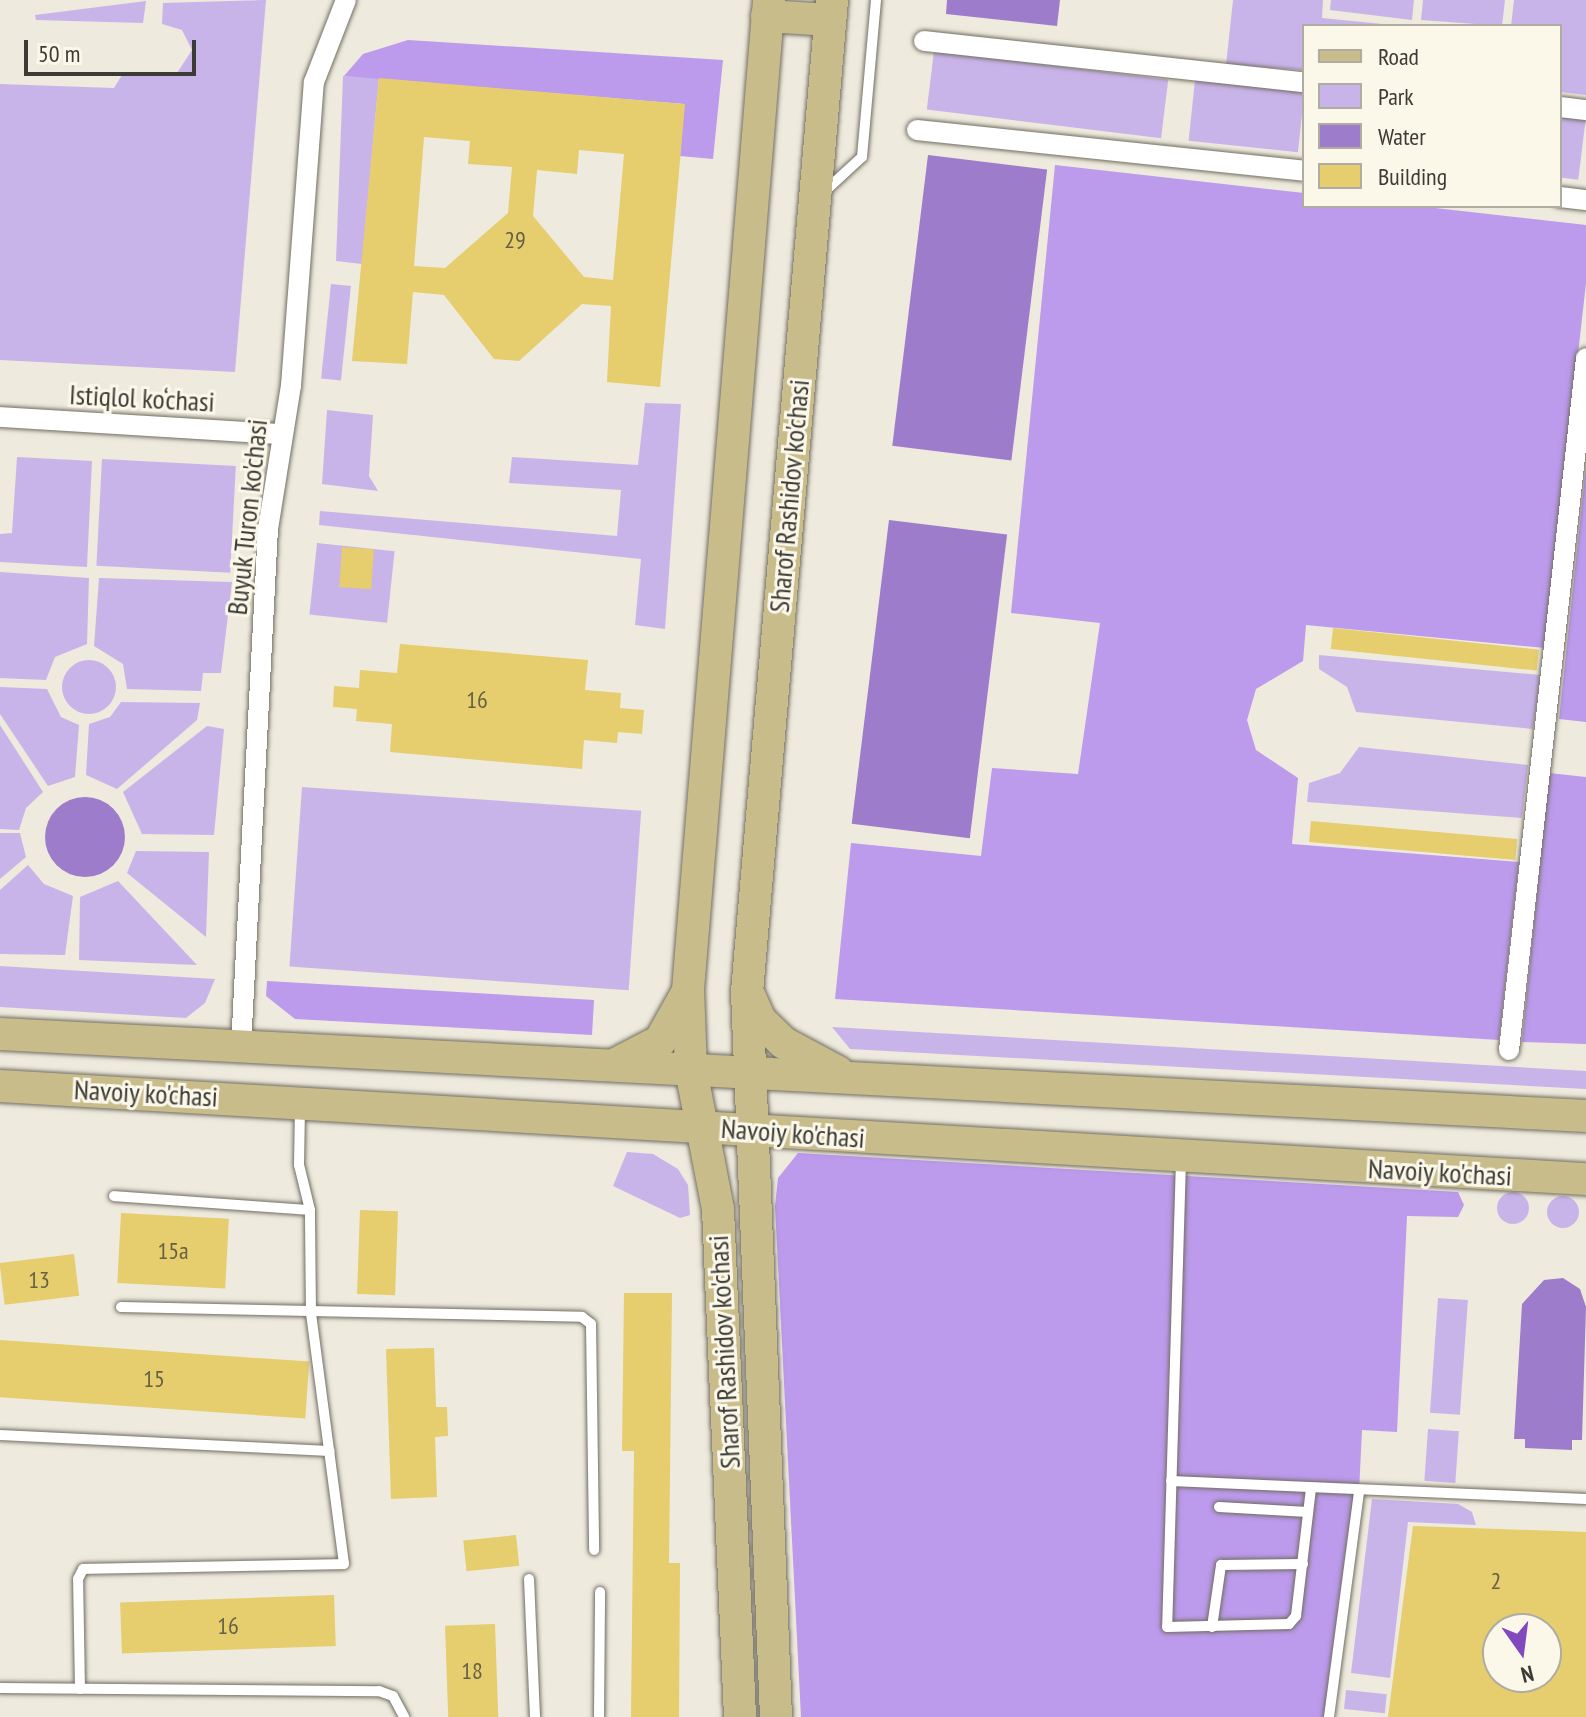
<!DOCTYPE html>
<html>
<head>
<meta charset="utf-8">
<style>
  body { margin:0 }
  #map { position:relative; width:1586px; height:1717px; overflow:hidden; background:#eeeadd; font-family:"PT Sans Narrow",sans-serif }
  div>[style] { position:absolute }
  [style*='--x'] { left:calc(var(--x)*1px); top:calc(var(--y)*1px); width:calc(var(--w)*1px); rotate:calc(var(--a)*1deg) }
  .green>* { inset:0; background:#c9b4ea; transform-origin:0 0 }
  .round { border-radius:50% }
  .forest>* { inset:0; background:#bc9aec }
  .water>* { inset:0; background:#9d7ccb; transform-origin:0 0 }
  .building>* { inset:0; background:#e6cd6d; transform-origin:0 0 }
  .roads { filter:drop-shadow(0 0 2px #716e62) drop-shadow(0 0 2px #716e62) }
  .lane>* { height:10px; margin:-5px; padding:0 5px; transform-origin:5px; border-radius:5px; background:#fff }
  .street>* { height:20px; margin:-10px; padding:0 10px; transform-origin:10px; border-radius:10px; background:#fff }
  .primary>* { height:32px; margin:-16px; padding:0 16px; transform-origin:16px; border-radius:16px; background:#c8bc8b }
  span { translate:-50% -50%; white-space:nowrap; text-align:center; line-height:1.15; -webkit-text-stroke:6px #fbf8ea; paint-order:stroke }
  .number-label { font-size:24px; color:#666044 }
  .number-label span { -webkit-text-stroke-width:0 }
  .street-label { font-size:28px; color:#3c3b36 }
  .legend { position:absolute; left:1302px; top:24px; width:260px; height:184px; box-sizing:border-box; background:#fbf8ea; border:2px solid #afaca2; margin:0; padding:10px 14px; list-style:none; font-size:24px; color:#3c3b36 }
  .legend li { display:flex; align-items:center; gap:16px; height:40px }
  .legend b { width:40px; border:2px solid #afaca2 }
  .north { position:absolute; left:1482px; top:1613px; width:80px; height:80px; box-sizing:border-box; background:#fbf8ea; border:2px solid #afaca2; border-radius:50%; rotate:166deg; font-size:22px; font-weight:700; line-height:32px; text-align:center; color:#3c3b36 }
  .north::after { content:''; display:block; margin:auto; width:28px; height:36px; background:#8148bf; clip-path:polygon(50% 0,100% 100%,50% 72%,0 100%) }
  .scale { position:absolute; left:24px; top:40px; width:172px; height:36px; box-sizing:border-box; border:4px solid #3c3b36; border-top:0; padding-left:10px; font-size:24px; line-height:28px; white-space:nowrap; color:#3c3b36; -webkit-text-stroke:6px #fbf8ea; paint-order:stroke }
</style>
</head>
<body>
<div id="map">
  <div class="green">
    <div style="clip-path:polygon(266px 0,235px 372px,0 360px,0 84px,114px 88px,122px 75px,177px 73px,192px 50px,182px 30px,162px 24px,163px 3px)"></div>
    <div style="clip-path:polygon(1233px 0,1323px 0,1322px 18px,1403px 26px,1304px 26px,1304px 70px,1226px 65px)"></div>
    <div style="clip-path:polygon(1331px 0,1414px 0,1412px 20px,1330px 10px)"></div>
    <div style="clip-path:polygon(1423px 0,1505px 0,1502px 26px,1421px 20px)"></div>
    <div style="clip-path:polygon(1514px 0,1586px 0,1586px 95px,1560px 92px,1560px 26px,1511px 26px)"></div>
    <div style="clip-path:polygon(146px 1px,143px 23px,36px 20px,35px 15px)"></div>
    <div style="left:934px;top:51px;width:236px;height:59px;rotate:7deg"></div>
    <div style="clip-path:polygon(343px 76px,379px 78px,362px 264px,336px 261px)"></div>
    <div style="left:1195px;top:80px;width:110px;height:61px;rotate:6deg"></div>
    <div style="left:1560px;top:115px;width:26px;height:62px;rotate:7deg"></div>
    <div style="left:331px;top:284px;width:20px;height:95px;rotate:6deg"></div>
    <div style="clip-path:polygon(645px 403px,681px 404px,665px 629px,635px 625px,641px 559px,319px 525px,320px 511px,617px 536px,621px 490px,509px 483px,512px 457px,638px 465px)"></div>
    <div style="clip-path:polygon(327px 410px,373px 415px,369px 476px,378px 491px,322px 484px)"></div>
    <div style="clip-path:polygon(17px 457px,92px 461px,87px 567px,0 562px,0 534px,12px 533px)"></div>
    <div style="left:102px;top:459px;width:134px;height:107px;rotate:3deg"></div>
    <div style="left:317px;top:543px;width:78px;height:72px;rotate:6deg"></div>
    <div style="clip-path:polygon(0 572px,89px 578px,87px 644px,55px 657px,46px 680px,0 678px)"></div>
    <div style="clip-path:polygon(99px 578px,232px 582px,221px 673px,203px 673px,201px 691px,127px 689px,123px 664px,94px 646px)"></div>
    <div style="clip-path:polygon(1319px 655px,1541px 675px,1533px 729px,1356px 712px,1347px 687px,1319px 669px)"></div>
    <div class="round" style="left:62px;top:660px;width:54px;height:54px"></div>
    <div style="clip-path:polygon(0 687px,47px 689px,61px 717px,79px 725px,75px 777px,48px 786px,0 714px)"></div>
    <div style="clip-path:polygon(121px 702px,200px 703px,197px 720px,117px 789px,86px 775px,89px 724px,110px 717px)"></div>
    <div style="clip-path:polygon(0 725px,43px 792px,26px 808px,19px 830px,0 829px)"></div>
    <div style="clip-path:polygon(207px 726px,224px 729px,214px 835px,142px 834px,123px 792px)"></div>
    <div style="clip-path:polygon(1359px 747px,1528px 765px,1522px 818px,1307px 802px,1309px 783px,1340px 773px)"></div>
    <div style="left:302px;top:787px;width:340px;height:180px;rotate:4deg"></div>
    <div style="clip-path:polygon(0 833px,20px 833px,26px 857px,0 879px)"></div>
    <div style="clip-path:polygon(136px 851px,209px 852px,206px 937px,127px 873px)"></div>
    <div style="clip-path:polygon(28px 865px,44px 884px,73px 896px,65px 955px,0 954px,0 890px)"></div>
    <div style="clip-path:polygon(118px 881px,197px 965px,79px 960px,80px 897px)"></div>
    <div style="clip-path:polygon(0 966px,215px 979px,205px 1003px,186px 1018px,0 1007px)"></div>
    <div style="clip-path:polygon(832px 1027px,1586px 1071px,1586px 1089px,850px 1049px)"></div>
    <div style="clip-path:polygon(627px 1152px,653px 1154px,678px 1169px,688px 1185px,690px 1215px,680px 1218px,613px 1186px)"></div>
    <div class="round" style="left:1497px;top:1192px;width:32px;height:32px"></div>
    <div class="round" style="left:1547px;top:1196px;width:32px;height:32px"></div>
    <div style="left:1438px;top:1298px;width:30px;height:115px;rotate:4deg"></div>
    <div style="left:1428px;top:1429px;width:31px;height:52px;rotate:4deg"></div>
    <div style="clip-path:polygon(1372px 1499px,1458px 1504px,1472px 1512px,1476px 1525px,1408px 1522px,1390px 1678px,1351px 1673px)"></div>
    <div style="left:1346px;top:1690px;width:41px;height:19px;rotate:6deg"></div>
  </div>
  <div class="forest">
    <div style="clip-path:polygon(408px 40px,723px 60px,713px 159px,680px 156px,684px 104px,344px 76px,363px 54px)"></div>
    <div style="clip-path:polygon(1055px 165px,1304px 193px,1304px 206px,1417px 206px,1586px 225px,1586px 283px,1545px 648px,1306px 625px,1303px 661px,1256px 689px,1247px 720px,1256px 750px,1298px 778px,1292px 844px,1519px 862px,1499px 1040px,835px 999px,851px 843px,981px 856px,992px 768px,1078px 774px,1100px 623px,1011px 613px)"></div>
    <div style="clip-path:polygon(1586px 466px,1586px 722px,1559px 719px)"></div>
    <div style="clip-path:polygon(1549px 773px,1586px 777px,1586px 1044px,1522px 1042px)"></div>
    <div style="clip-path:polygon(267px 981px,594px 1000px,592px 1035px,295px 1019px,266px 996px)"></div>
    <div style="clip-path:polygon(798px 1153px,1458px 1192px,1464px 1205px,1458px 1217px,1407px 1216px,1397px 1432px,1362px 1430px,1359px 1492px,1324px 1717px,801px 1717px,775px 1206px,778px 1178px)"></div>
  </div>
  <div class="water">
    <div style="clip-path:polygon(947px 0,1060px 0,1057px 26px,946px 14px)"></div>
    <div style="left:928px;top:155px;width:120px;height:293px;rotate:7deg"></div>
    <div style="left:889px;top:520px;width:119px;height:306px;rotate:7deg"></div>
    <div class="round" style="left:45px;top:797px;width:80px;height:80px"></div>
    <div style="clip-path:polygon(1563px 1278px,1580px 1289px,1586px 1307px,1582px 1440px,1572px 1440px,1572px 1450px,1525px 1448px,1525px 1439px,1514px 1439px,1522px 1304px,1544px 1280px)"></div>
  </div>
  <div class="building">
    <div style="clip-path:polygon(evenodd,379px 78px,685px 104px,660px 387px,607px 382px,611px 306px,582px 304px,519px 361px,494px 359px,444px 295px,413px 292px,407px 364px,352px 361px,379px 78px,424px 137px,470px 141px,468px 164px,512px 167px,508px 213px,445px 268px,414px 266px,424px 137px,379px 78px,579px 150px,624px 154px,613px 280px,584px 277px,533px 216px,537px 170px,577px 174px,579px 150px)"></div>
    <div style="left:342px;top:547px;width:32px;height:40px;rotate:4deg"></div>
    <div style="left:1333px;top:628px;width:207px;height:21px;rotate:6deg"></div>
    <div style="clip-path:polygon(400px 644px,588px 660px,585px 690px,621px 693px,620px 708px,644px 710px,642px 734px,618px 732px,617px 743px,584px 740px,582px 769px,390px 752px,392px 724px,356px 721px,357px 709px,333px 707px,334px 686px,359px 688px,360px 670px,397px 673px)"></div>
    <div style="left:1311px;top:821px;width:207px;height:21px;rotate:5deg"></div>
    <div style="left:360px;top:1210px;width:38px;height:84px;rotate:2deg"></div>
    <div style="left:121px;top:1213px;width:108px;height:70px;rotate:3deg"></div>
    <div style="left:74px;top:1254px;width:42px;height:75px;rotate:83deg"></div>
    <div style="clip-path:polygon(624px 1293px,672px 1293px,669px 1563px,680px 1563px,679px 1717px,631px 1717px,634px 1451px,622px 1451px)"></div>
    <div style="left:0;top:1340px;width:310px;height:57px;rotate:4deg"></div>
    <div style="clip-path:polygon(434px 1348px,436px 1407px,447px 1407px,448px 1436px,435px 1437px,437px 1497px,391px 1499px,386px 1349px)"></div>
    <div style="clip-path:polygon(evenodd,1413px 1526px,1586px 1532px,1586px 1717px,1388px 1717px,1413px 1526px,1498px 1629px,1546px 1629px,1546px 1677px,1498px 1677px,1498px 1629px)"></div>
    <div style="left:516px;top:1535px;width:31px;height:53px;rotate:84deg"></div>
    <div style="left:334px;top:1595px;width:51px;height:214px;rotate:88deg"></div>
    <div style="left:495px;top:1624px;width:93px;height:50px;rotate:88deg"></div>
  </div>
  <div class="roads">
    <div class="lane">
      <div style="--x:825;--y:191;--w:50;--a:-42.6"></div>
      <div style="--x:862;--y:157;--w:158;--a:-84.9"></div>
      <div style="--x:1181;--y:1160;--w:467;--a:91.7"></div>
      <div style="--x:1167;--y:1627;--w:122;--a:-1.4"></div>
      <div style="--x:1289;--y:1624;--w:11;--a:-49"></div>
      <div style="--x:1296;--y:1616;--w:129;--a:-83.3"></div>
      <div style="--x:114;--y:1196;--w:196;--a:4.1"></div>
      <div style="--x:121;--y:1307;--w:461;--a:1.2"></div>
      <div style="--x:582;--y:1317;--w:11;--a:38"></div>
      <div style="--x:591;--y:1324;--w:226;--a:89.2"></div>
      <div style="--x:0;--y:1435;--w:330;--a:2.8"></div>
      <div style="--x:1171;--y:1481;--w:415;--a:2.5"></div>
      <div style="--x:1219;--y:1507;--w:89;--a:3.2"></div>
      <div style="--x:529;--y:1579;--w:138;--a:87.5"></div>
      <div style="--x:1212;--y:1627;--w:63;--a:-81.7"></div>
      <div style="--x:1221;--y:1565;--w:82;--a:-0.7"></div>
      <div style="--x:0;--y:1688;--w:379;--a:0.5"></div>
      <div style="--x:379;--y:1691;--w:15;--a:20"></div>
      <div style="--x:393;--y:1696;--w:24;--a:62"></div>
      <div style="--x:80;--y:1689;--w:110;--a:-91"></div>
      <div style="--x:78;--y:1579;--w:11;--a:-63"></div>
      <div style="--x:83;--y:1569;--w:261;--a:-1.1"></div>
      <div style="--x:344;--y:1564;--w:252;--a:-97.5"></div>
      <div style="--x:311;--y:1314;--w:104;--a:-90.6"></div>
      <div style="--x:310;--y:1210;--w:46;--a:-103.7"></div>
      <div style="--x:299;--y:1165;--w:59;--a:-89"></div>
      <div style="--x:599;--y:1717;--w:125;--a:-89.5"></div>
      <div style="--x:1329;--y:1717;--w:227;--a:-82.4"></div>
    </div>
    <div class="street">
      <div style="--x:924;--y:41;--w:382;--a:6.2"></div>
      <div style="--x:1560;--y:107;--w:26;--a:7"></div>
      <div style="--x:917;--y:130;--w:389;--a:6"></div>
      <div style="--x:1560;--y:197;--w:26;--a:7"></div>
      <div style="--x:0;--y:417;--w:282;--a:3.5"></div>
      <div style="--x:241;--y:1047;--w:519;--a:-87.02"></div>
      <div style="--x:268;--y:529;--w:145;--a:-80.9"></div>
      <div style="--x:291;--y:386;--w:305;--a:-85.7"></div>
      <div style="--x:314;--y:82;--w:88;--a:-68.7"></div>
      <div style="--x:1509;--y:1050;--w:696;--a:-83.65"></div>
    </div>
    <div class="primary">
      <div style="--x:767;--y:16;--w:63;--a:3.6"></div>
      <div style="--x:749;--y:995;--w:27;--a:66"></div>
      <div style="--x:760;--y:1020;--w:33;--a:44"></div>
      <div style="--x:784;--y:1043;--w:61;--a:28.2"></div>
      <div style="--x:0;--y:1034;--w:1588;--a:2.96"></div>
      <div style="--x:616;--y:1064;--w:50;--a:-27.6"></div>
      <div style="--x:660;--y:1041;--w:55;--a:-60.6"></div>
      <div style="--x:0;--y:1086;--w:1589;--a:3.36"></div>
      <div style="--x:740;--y:1717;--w:508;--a:-92.48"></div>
      <div style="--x:718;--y:1209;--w:142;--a:-101"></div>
      <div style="--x:691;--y:1070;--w:80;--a:-92.1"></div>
      <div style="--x:688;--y:990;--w:993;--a:-85.32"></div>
      <div style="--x:776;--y:1717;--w:726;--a:-92.29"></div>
      <div style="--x:747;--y:992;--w:996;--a:-85.1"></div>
    </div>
  </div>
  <div class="number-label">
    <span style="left:515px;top:240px">29</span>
    <span style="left:477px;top:700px">16</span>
    <span style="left:173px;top:1251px">15a</span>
    <span style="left:39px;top:1280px">13</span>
    <span style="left:154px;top:1379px">15</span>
    <span style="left:1496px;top:1581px">2</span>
    <span style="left:228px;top:1626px">16</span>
    <span style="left:472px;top:1671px">18</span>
  </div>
  <div class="street-label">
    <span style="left:142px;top:398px;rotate:3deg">Istiqlol ko‘chasi</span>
    <span style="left:789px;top:496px;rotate:-85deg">Sharof Rashidov ko'chasi</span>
    <span style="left:247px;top:517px;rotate:-84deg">Buyuk Turon ko'chasi</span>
    <span style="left:146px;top:1093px;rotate:3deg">Navoiy ko'chasi</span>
    <span style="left:793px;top:1133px;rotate:4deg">Navoiy ko'chasi</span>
    <span style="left:1440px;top:1172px;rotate:3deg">Navoiy ko'chasi</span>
    <span style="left:724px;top:1352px;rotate:-93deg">Sharof Rashidov ko'chasi</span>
  </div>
  <ul class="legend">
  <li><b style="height:10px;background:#c8bc8b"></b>Road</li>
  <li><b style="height:22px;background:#c9b4ea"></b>Park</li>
  <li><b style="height:22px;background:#9d7ccb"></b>Water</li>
  <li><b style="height:22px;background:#e6cd6d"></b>Building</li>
  </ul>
  <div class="north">N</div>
  <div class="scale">50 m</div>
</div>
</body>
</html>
